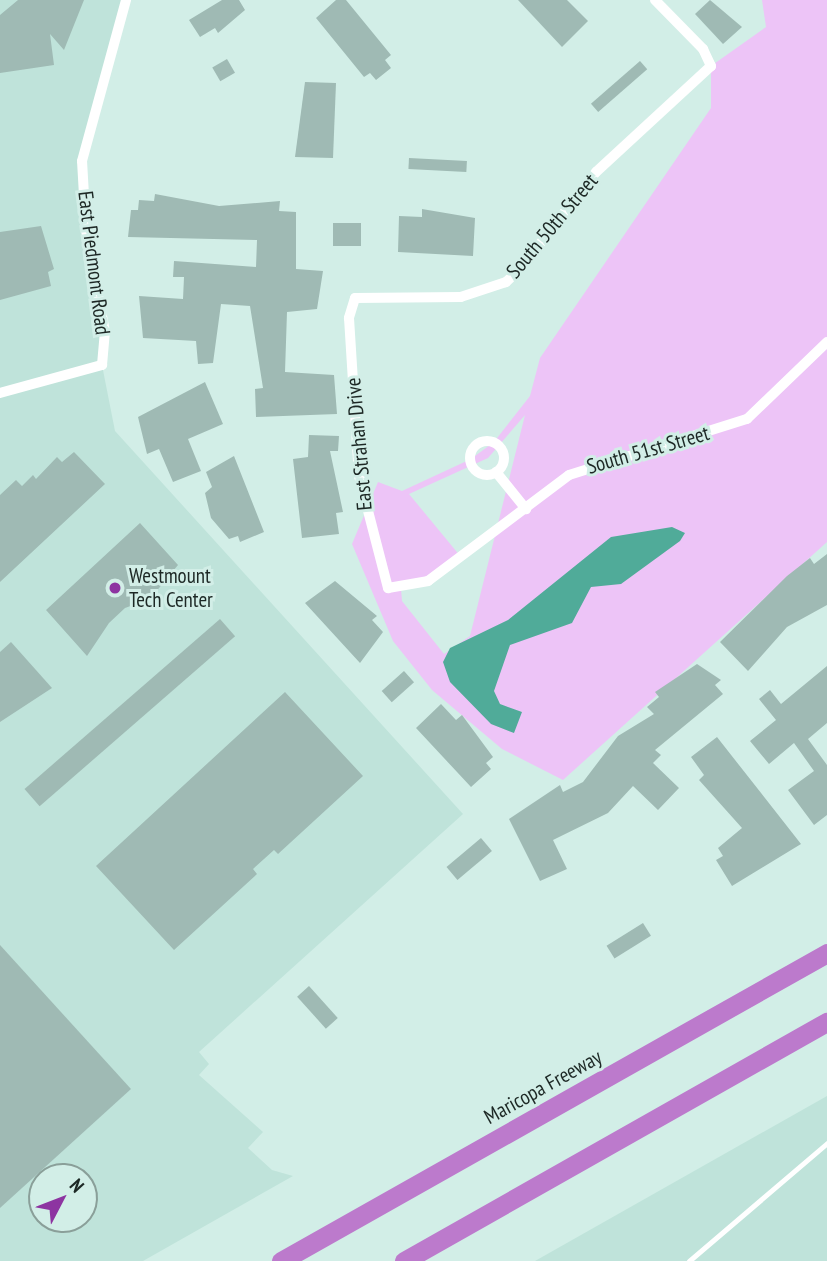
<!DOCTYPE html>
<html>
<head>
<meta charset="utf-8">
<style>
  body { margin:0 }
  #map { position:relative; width:827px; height:1261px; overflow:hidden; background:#d2eee7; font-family:"PT Sans Narrow",sans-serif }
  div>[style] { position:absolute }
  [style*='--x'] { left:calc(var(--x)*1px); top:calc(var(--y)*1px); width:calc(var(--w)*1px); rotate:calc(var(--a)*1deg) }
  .built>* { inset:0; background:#bfe3da }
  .green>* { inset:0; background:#edc4f7 }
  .water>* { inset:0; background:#50ab99 }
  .building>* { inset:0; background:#9fbab4; transform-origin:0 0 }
  .lane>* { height:5px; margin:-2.5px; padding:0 2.5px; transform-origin:2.5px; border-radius:2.5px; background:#fff }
  .street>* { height:10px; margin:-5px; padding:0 5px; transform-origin:5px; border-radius:5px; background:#fff }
  .street>.ring { margin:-5px; padding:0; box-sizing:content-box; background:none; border:10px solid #fff; border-radius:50% }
  .highway>* { height:19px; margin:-9.5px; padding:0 9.5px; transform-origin:9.5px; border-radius:9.5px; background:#bc7acc }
  .dots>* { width:19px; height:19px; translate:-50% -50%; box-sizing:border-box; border:4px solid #d2eee7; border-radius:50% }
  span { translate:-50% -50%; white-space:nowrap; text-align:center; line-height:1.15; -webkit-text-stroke:6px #d2eee7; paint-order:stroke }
  .street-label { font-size:21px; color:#1d2825 }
  .poi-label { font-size:21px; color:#1d2825 }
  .left { translate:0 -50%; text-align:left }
  .north { position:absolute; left:28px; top:1163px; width:70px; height:70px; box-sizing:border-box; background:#d2eee7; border:2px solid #8a9f99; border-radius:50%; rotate:48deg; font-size:19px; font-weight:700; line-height:28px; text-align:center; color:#1d2825 }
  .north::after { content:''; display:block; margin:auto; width:24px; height:32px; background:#8d34a1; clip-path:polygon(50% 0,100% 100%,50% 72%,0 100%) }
</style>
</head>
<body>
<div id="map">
  <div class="built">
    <div style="clip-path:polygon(evenodd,0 0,126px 0,84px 144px,85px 205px,105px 332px,102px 365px,115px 431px,463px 814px,199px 1052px,209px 1064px,199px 1075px,263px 1132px,248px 1148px,272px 1170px,293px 1176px,143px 1261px,0 1261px,0 0,42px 1177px,84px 1177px,84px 1219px,42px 1219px,42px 1177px)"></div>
    <div style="clip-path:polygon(827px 1096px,827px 1261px,535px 1261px)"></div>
  </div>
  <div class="green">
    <div style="clip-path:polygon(evenodd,762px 0,827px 0,827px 542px,563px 780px,502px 749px,432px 690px,393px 641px,352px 544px,378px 482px,402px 491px,471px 459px,494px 442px,530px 396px,540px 358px,711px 108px,711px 66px,766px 27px,762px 0,525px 415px,470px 636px,444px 654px,402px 601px,401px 589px,428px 581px,461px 557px,409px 494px,488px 458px,525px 415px)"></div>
  </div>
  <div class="water">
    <div style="clip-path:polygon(672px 527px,685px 533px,680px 541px,621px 584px,591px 587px,572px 623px,510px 645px,494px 691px,500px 704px,522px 712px,514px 733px,491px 724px,450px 682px,443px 662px,450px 648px,508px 620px,611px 537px)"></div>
  </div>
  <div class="building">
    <div style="clip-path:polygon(18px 0,84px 0,64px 50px,50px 34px,54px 65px,0 73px,0 15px)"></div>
    <div style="clip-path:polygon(222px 0,239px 0,245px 10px,218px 33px,215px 28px,200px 37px,189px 20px)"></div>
    <div style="clip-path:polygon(336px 0,346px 0,391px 55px,385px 60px,391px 68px,376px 80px,370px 73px,364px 77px,316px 18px)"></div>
    <div style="clip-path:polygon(518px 0,567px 0,588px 21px,562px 47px)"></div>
    <div style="clip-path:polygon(710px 0,742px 27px,723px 44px,695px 14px)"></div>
    <div style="left:227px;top:59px;width:16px;height:17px;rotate:60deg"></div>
    <div style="left:640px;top:61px;width:11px;height:65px;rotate:49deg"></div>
    <div style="clip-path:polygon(305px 82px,336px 83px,333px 158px,295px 157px)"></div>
    <div style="left:409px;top:158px;width:58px;height:11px;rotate:3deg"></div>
    <div style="clip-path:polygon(155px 194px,219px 206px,280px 201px,279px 211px,296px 212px,296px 269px,323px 271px,317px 309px,287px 312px,285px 372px,334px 375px,337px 414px,256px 417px,255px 389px,263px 388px,250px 306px,221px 304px,213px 363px,198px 364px,196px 341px,143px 338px,139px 296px,183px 299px,184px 277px,173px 277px,174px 261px,256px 267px,257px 240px,128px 237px,131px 210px,138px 210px,139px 200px,154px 201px)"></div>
    <div style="clip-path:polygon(422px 209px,475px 218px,473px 256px,398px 252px,399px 216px,422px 217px)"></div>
    <div style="left:333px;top:223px;width:28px;height:23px"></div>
    <div style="clip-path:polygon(41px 226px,54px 269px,48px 272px,51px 286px,0 300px,0 232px)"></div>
    <div style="clip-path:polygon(205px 382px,223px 424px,188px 439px,201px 471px,173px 482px,159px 449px,147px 454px,138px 417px)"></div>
    <div style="clip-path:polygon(309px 435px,339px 436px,338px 451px,330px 451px,343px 512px,336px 513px,339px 534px,302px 538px,293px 459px,308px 457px)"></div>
    <div style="clip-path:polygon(74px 452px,105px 484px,0 582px,0 495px,16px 480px,22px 486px,33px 475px,36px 479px,57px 457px,62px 462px)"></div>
    <div style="clip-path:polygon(234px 456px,264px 532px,240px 542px,238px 536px,229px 539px,211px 518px,205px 493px,212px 487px,206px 472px)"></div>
    <div style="clip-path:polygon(140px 523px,178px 565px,150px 599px,125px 608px,109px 623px,87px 656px,46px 610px)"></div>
    <div style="clip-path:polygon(827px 554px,827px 605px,787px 627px,748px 671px,720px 642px,787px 576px,810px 558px,814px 564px)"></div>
    <div style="clip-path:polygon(335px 581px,377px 616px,372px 620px,383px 632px,360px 663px,305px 603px)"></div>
    <div style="left:220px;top:619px;width:23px;height:259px;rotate:49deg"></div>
    <div style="clip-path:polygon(11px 642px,52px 688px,0 722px,0 652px)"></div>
    <div style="clip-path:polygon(697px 664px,721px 680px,715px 685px,723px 694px,655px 750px,661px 755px,653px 763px,679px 788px,658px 810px,633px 786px,608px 813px,553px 840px,567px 869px,540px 881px,509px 819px,560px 785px,563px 792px,583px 782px,618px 736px,654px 714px,647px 707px,659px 697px,655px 692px)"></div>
    <div style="clip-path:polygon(827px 666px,827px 723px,808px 739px,827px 765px,827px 815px,814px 825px,788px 790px,814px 771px,794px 743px,769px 764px,750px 741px,776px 720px,759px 699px,770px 690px,781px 704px)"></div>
    <div style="left:404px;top:671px;width:15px;height:30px;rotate:48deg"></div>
    <div style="clip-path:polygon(285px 692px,363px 776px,278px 854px,274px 850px,253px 869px,257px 874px,174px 950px,96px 866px)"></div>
    <div style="clip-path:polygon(441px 704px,456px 720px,462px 715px,493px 757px,486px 763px,491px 769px,471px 787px,416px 728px)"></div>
    <div style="clip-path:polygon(717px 737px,801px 844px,732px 886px,716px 860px,723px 856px,718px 848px,742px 828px,699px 780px,704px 775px,691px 757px)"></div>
    <div style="left:481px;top:838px;width:17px;height:45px;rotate:50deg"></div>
    <div style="left:643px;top:923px;width:15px;height:43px;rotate:58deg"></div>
    <div style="clip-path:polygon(0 945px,131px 1089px,0 1208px)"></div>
    <div style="left:309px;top:986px;width:43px;height:16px;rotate:48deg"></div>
  </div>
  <div class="lane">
    <div style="--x:689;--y:1261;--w:182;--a:-40.5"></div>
  </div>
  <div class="street">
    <div style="--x:655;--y:0;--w:69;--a:45.6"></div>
    <div style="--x:703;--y:49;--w:19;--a:65"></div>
    <div style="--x:711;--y:66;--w:156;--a:137.3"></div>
    <div style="--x:596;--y:172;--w:122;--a:128"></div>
    <div style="--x:521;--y:268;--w:21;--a:137"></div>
    <div style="--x:506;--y:282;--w:47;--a:161.6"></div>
    <div style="--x:461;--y:297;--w:106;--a:179.5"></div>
    <div style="--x:355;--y:298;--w:21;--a:107"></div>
    <div style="--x:349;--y:318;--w:158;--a:86.4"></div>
    <div style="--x:359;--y:476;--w:116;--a:75.5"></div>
    <div style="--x:388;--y:588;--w:41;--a:-9.9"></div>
    <div style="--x:428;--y:581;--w:176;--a:-36.9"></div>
    <div style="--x:569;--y:475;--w:187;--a:-17.5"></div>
    <div style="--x:747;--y:419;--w:111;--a:-43.9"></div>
    <div style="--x:0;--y:393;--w:106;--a:-15.4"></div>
    <div style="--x:102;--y:365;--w:33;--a:-85"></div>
    <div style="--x:105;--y:332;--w:104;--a:-100.6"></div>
    <div style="--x:86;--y:230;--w:69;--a:-93.3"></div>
    <div style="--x:82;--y:161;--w:167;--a:-74.7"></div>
    <div class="ring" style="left:470px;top:441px;width:24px;height:24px"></div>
    <div style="--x:496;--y:472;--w:48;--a:51"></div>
  </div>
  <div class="highway">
    <div style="--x:281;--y:1261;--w:627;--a:-29.43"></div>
    <div style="--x:404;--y:1261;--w:486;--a:-29.5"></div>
  </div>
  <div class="dots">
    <div style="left:115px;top:588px;background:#8d34a1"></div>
  </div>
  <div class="street-label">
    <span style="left:552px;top:226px;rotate:-50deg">South 50th Street</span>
    <span style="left:94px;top:263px;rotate:83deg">East Piedmont Road</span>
    <span style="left:359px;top:444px;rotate:-95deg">East Strahan Drive</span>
    <span style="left:648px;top:450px;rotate:-16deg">South 51st Street</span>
    <span style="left:543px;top:1087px;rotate:-29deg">Maricopa Freeway</span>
  </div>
  <div class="poi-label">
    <span class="left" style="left:129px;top:588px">Westmount<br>Tech Center</span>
  </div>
  <div class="north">N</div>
</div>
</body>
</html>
